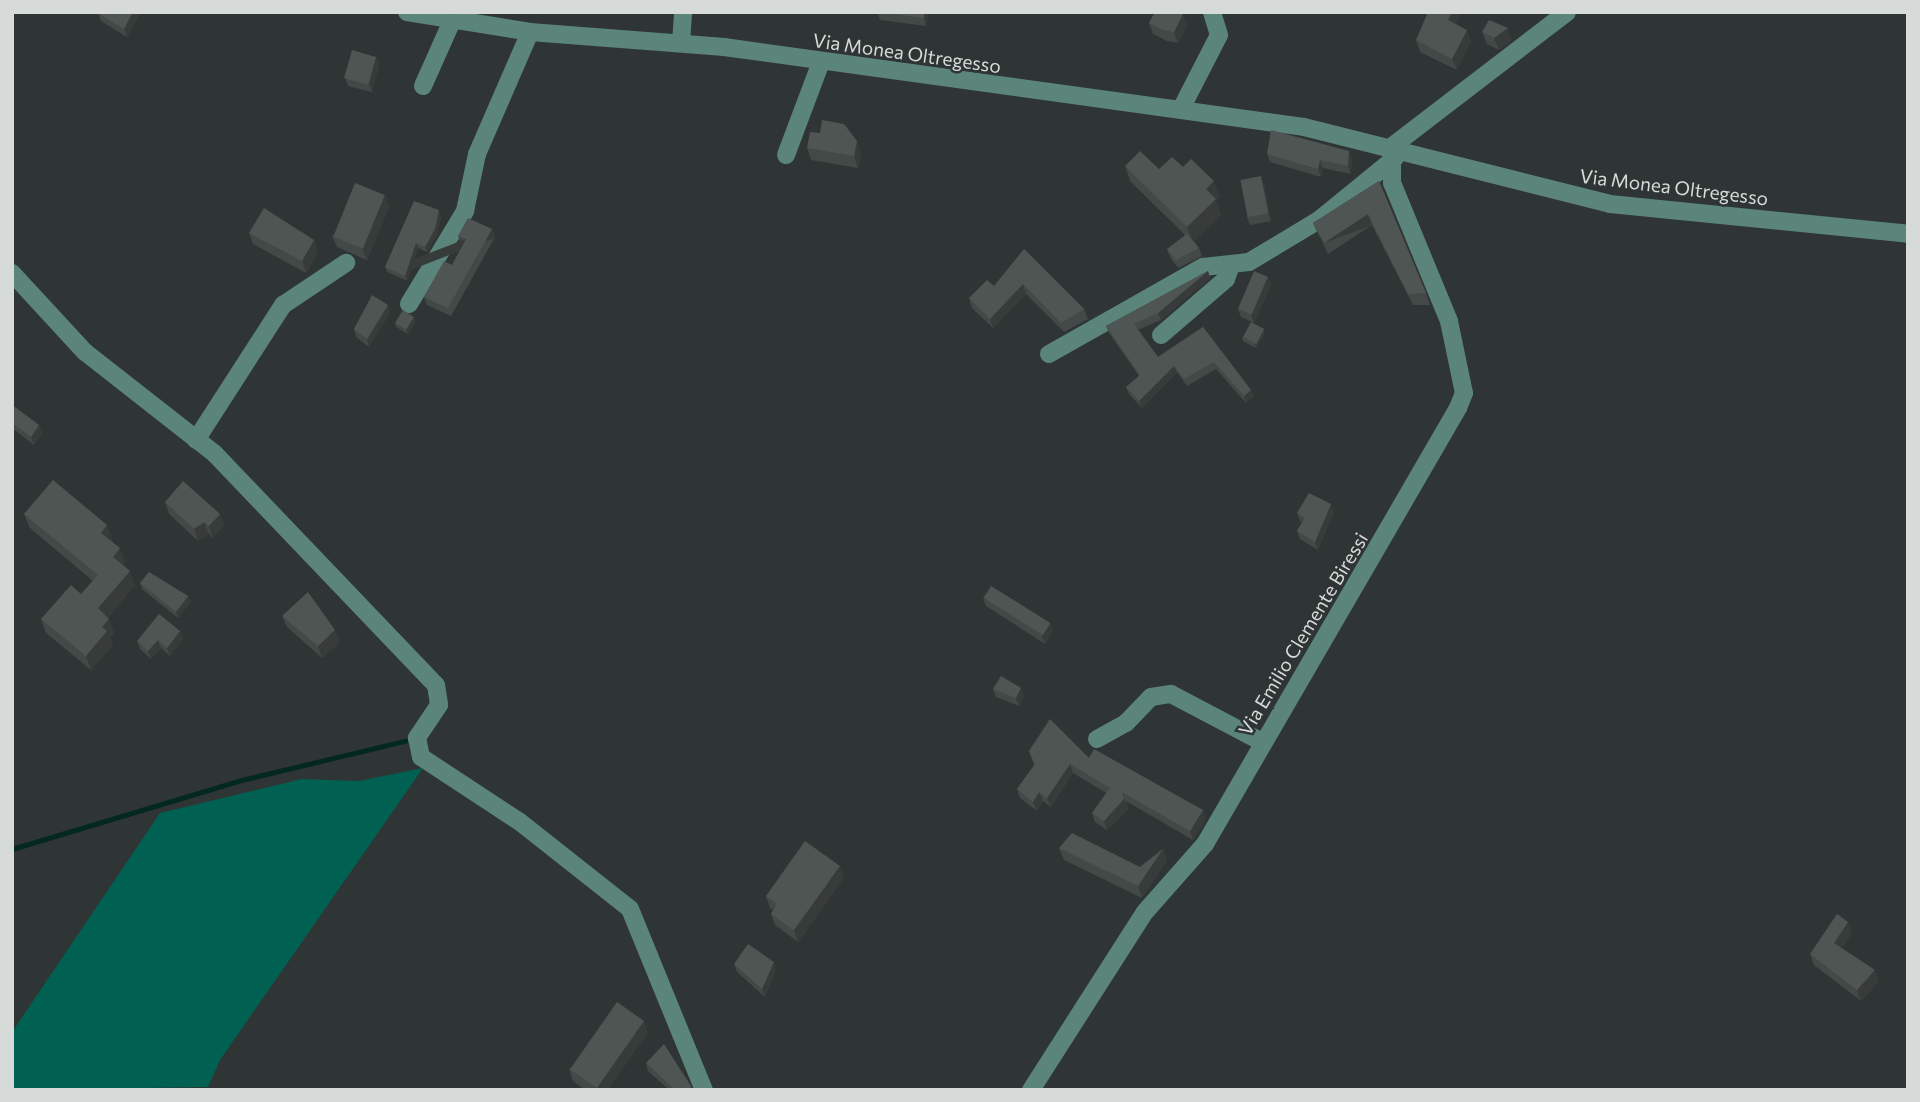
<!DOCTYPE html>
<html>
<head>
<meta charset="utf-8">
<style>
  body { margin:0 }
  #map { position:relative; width:1920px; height:1102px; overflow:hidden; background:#2f3534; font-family:Commissioner,sans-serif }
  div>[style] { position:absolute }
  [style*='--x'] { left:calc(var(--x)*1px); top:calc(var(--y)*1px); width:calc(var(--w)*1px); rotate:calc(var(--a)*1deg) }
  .green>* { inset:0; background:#006052 }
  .stream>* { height:4.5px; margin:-2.25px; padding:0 2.25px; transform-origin:2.25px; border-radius:2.25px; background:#032821 }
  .minor>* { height:18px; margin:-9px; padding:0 9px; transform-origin:9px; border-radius:9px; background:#5b847a }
  .wall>* { inset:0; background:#434947 }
  .shaded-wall>* { inset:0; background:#373c3a; transform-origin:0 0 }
  .building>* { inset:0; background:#4e5553; transform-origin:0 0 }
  span { translate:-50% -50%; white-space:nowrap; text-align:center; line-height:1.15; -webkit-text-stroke:5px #2f3534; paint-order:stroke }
  .street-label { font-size:19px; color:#d6dad9 }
  .frame { position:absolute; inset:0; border:14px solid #d6dad9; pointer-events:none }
</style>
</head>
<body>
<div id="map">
  <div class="green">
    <div style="clip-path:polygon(423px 768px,220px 1060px,208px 1087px,12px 1090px,12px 1032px,160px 813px,302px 779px,359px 781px)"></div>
  </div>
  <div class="stream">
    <div style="--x:12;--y:849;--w:244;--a:-16.7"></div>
    <div style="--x:246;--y:779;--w:167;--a:-13.5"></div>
  </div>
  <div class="minor">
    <div style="--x:407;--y:12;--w:125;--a:9.2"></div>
    <div style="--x:530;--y:32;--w:195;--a:4.4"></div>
    <div style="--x:724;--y:47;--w:585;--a:7.85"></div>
    <div style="--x:1304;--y:127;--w:316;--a:14.1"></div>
    <div style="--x:1610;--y:204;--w:300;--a:5.7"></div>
    <div style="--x:681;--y:43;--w:31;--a:-86"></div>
    <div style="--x:423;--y:86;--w:69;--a:-66"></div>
    <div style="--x:1181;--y:109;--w:83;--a:-62.8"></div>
    <div style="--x:1219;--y:35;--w:24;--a:-107"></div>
    <div style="--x:1390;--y:148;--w:223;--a:-37.5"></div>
    <div style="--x:786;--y:155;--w:99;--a:-69.4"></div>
    <div style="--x:12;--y:273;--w:108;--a:47.3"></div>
    <div style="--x:85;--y:352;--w:164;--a:38.1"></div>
    <div style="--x:214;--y:453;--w:321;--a:46.3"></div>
    <div style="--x:436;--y:685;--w:20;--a:81"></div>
    <div style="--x:439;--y:705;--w:40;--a:124"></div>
    <div style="--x:417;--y:738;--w:19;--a:78"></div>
    <div style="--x:421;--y:757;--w:118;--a:33.3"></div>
    <div style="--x:520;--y:822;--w:140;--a:38.3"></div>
    <div style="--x:630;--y:909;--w:196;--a:67.8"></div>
    <div style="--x:409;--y:304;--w:109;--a:-58.9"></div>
    <div style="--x:465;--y:211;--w:58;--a:-78.1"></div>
    <div style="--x:477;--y:154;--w:133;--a:-66.5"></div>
    <div style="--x:1161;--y:335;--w:86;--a:-40.7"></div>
    <div style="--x:1226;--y:279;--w:12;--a:-70"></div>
    <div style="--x:1049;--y:354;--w:177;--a:-29.5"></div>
    <div style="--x:1203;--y:267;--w:46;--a:-6.2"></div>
    <div style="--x:1249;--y:262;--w:82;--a:-31"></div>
    <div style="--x:1319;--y:220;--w:98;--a:-39.2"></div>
    <div style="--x:196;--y:440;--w:161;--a:-57.2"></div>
    <div style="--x:283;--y:305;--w:76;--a:-33.7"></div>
    <div style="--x:1097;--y:739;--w:33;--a:-29"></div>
    <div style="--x:1126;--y:723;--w:36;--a:-46"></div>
    <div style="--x:1151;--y:697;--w:20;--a:-9"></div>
    <div style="--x:1171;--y:694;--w:103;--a:27.8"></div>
    <div style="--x:1031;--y:1090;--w:211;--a:-57.4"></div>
    <div style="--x:1145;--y:912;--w:91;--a:-48.6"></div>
    <div style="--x:1205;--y:844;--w:504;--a:-59.87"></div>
    <div style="--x:1458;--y:408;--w:16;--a:-68"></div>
    <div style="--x:1464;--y:393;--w:74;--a:-101.8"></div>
    <div style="--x:1449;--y:321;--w:149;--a:-112.4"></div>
    <div style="--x:1392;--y:183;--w:19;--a:-90"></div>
  </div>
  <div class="wall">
    <div style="clip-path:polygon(877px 12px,928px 12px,926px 26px,880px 20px)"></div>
    <div style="clip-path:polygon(1155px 12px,1181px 12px,1187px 25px,1178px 43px,1167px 41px,1153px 34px,1149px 23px)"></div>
    <div style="clip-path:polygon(98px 13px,139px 15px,127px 37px,101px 21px)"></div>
    <div style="clip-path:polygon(1456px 24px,1471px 41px,1457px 70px,1420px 52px,1416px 40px)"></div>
    <div style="clip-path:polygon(1482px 32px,1512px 40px,1499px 50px,1487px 44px)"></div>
    <div style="clip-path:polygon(376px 57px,379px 65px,372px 92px,348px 86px,345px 78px)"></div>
    <div style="clip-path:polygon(857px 141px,861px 153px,858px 168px,811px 160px,807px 148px)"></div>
    <div style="clip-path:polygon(1267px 154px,1352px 159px,1351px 174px,1323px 168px,1321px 177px,1270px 162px)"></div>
    <div style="clip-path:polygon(1125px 166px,1159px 169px,1183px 167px,1220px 197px,1216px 200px,1221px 215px,1194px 241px,1199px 248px,1202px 256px,1178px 268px,1170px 257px,1167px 249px,1185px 235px,1130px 181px)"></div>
    <div style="clip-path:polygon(1379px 181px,1426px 293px,1430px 305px,1413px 305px,1372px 225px,1328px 254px,1318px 234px,1313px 223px)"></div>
    <div style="clip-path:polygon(1264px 184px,1271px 221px,1250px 225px,1247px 217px)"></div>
    <div style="clip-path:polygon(385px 195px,389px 207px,367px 260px,337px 247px,332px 236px)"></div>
    <div style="clip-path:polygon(441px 216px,437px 235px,427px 252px,418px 248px,407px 281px,387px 272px,385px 267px)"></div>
    <div style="clip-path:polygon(492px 229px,495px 237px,451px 316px,427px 305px,424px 297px,452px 265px,463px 245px,461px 244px,458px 236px)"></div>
    <div style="clip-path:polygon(249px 233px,314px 240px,318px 252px,306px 273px,253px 244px)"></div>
    <div style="clip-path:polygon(1024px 249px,1084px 309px,1088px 319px,1064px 332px,1026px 294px,993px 328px,972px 308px,969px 298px,994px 286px)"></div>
    <div style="clip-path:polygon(1208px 271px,1210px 278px,1161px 320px,1138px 330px,1158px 357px,1203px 327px,1251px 390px,1254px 396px,1246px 403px,1216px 369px,1187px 386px,1177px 372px,1142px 408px,1129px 394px,1126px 387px,1139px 376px,1109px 333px,1106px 326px)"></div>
    <div style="clip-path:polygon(1268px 277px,1271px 285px,1254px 323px,1241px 317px,1238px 309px)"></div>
    <div style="clip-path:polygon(388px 305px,390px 313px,369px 347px,356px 337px,354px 329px)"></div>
    <div style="clip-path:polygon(416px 321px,408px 334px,396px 327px,395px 323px)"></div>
    <div style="clip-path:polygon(1265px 333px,1256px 348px,1243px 341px,1242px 337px)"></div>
    <div style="clip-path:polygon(12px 405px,39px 425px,42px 433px,34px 445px,12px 428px)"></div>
    <div style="clip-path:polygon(165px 502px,220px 514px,224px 525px,213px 538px,209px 534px,198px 541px,169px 514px)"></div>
    <div style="clip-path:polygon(1334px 512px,1318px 550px,1300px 539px,1297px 531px,1302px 522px,1300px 521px,1297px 513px)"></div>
    <div style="clip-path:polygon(24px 514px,107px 525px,112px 540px,112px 541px,125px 562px,123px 565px,135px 585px,108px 618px,114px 633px,110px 638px,113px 645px,91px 670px,46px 633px,41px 619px,81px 594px,93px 581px,30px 528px)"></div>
    <div style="clip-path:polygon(140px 583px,188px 596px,191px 602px,178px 618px,142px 589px)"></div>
    <div style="clip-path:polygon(983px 598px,1050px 623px,1053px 631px,1045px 644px,986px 606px)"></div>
    <div style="clip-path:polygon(282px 616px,340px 642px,322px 658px,287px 627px)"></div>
    <div style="clip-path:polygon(180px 631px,183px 639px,170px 656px,161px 648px,151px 659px,140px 649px,137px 641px)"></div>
    <div style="clip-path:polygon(993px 689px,1024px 696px,1019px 706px,996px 697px)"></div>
    <div style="clip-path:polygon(1029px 751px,1089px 758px,1203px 810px,1206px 819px,1193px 840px,1126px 801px,1128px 809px,1107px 830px,1095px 822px,1092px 813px,1106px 793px,1073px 773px,1051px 807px,1043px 801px,1037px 811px,1020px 798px,1017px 789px,1034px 765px)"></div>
    <div style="clip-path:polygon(1059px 848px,1140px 867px,1163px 849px,1167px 861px,1142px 898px,1064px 860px)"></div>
    <div style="clip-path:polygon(844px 878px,798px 942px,775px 925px,771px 914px,773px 910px,770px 908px,766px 896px)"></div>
    <div style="clip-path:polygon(1848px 922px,1852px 933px,1842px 948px,1879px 981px,1861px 1001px,1814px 965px,1810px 954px)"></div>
    <div style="clip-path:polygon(734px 964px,776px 970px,765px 997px,737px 972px)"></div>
    <div style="clip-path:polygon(648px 1033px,607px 1090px,585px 1090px,573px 1081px,569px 1069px)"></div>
    <div style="clip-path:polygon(646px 1063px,691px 1086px,692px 1090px,669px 1090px,648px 1071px)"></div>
  </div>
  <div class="shaded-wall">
    <div style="clip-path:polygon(133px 12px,138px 12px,139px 15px,127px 37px,124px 29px)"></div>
    <div style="clip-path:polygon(924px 12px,928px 12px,926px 26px,924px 18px)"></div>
    <div style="clip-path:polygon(1452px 12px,1462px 12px,1452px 32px,1448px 20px)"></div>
    <div style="clip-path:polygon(1183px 14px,1187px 25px,1178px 43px,1174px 32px)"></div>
    <div style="clip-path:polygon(1508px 28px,1512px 40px,1499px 50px,1494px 38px)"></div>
    <div style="clip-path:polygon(1467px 30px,1471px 41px,1457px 70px,1452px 59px)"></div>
    <div style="clip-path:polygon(376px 57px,379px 65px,372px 92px,369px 84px)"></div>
    <div style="clip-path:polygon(857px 141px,861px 153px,858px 168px,854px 156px)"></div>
    <div style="clip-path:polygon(1349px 151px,1352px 159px,1351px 174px,1348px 166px)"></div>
    <div style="clip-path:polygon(1320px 160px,1323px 168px,1321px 177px,1318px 169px)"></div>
    <div style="clip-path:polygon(1261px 176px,1264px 184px,1271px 221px,1268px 213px)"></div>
    <div style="clip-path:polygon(1214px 181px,1220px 197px,1216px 200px,1221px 215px,1193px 242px,1187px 227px,1206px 189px)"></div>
    <div style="clip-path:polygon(385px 195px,389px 207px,367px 260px,362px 249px)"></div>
    <div style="clip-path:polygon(439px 210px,441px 216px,437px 235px,427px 252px,425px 247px)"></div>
    <div style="left:1368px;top:214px;width:12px;height:53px;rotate:70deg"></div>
    <div style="left:492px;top:229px;width:9px;height:90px;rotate:69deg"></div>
    <div style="clip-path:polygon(314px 240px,318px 252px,306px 273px,302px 261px)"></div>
    <div style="clip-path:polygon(416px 243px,418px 248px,407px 281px,405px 276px)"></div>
    <div style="clip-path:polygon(1208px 271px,1210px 278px,1161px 320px,1158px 313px)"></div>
    <div style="clip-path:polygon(1268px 277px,1271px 285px,1254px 323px,1251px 315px)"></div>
    <div style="clip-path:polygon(1023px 284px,1026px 294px,993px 328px,990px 319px)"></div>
    <div style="clip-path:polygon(388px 305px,390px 313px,369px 347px,367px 339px)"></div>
    <div style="clip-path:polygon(414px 317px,416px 321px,408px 334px,406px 330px)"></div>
    <div style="clip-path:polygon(1264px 329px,1265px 333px,1256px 348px,1255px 344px)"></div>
    <div style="clip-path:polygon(1174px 366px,1177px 372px,1142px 408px,1139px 401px)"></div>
    <div style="clip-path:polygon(1251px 390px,1254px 396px,1246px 403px,1244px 396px)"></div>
    <div style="clip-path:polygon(39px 425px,42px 433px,34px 445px,31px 437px)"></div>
    <div style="clip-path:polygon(1331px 504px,1334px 512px,1318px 550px,1315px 542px)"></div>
    <div style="clip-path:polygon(220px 514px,224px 525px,213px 538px,209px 526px)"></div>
    <div style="clip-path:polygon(204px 522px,209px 534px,198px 541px,194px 529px)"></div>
    <div style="clip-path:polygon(107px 525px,112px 540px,107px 547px,101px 533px)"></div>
    <div style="clip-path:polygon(120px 548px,125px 562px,118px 571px,113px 557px)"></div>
    <div style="clip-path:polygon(130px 571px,135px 585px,104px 623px,98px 608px)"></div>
    <div style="clip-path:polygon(188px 596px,191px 602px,178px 618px,176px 612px)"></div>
    <div style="clip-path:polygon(109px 619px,114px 633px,110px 638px,113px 645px,91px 670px,86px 656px,102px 627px)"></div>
    <div style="clip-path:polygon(1050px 623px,1053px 631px,1045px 644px,1042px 636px)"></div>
    <div style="clip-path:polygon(335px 630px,340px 642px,322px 658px,318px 646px)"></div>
    <div style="clip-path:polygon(180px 631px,183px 639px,170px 656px,167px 648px)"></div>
    <div style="clip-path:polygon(158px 640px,161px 648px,151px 659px,148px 651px)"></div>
    <div style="clip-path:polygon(1021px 688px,1024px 696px,1019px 706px,1016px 698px)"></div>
    <div style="clip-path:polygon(1070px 764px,1073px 773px,1051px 807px,1047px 798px)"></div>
    <div style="clip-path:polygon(1039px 792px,1043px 801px,1037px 811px,1033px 802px)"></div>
    <div style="clip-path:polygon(1122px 792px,1128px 809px,1107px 830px,1104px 821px)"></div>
    <div style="clip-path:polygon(1203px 810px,1206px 819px,1193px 840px,1190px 831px)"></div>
    <div style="clip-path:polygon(1163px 849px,1167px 861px,1142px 898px,1138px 886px)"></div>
    <div style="clip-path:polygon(840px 866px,844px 878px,798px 942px,794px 930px)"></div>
    <div style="clip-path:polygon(1848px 922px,1852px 933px,1838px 954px,1834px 943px)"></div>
    <div style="clip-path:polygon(774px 962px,776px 970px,765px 997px,762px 989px)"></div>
    <div style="clip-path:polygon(1875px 970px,1879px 981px,1861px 1001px,1857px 990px)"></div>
    <div style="clip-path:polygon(644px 1021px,648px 1033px,607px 1090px,596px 1090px,595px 1088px)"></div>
  </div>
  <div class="building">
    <div style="clip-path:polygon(98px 12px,133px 12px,124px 29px,98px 13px)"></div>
    <div style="clip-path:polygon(880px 12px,924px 12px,924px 18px)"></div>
    <div style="clip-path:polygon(1155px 12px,1180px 12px,1183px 14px,1174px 32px,1163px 30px,1149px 23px)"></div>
    <div style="clip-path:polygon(1428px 12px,1452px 12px,1448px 20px,1467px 30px,1452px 59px,1416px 40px)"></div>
    <div style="clip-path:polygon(1489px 20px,1508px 28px,1494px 38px,1482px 32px)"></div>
    <div style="left:352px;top:50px;width:25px;height:29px;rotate:16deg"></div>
    <div style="clip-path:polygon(822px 120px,844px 124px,857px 141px,854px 156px,807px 148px,810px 132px,820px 133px)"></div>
    <div style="clip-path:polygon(1271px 130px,1349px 151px,1348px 166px,1320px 160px,1318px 169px,1267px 154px)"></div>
    <div style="clip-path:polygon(1140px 151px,1159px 169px,1172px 157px,1183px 167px,1191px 159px,1214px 181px,1206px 189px,1216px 199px,1187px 227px,1125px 166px)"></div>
    <div style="left:1261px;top:176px;width:38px;height:21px;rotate:79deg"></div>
    <div style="clip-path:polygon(1379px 181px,1426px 293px,1408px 294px,1368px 214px,1324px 243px,1313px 223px)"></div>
    <div style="left:355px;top:183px;width:32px;height:58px;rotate:22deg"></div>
    <div style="clip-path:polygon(414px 201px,439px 210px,435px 229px,425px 247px,416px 243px,405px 276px,385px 267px)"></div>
    <div style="clip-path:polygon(264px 208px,314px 240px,302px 261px,249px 233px)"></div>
    <div style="clip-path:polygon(468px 218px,492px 229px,448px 308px,424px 297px,444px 261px,452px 265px,466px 239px,458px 236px)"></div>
    <div style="clip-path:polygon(1187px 234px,1199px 248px,1176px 260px,1167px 249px)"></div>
    <div style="clip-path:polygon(1024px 249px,1084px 309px,1061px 323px,1023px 284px,990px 319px,969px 298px,987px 280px,994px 286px)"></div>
    <div style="clip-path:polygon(1208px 271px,1158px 313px,1134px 324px,1158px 357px,1203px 327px,1251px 390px,1244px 396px,1214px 362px,1184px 379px,1174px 366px,1139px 401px,1126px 387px,1140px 375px,1106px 326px)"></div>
    <div style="left:1254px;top:271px;width:15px;height:41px;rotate:23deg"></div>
    <div style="clip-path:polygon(372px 295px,388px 305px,367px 339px,354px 329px)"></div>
    <div style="left:403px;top:310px;width:13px;height:15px;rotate:32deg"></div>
    <div style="left:1251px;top:322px;width:15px;height:17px;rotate:28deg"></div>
    <div style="clip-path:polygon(12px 405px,39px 425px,31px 437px,12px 423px)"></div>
    <div style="clip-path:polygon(53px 480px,107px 525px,101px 533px,120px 548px,113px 557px,130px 571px,98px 608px,109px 619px,102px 627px,107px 631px,86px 656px,41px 619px,71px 585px,81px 594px,98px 575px,24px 514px)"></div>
    <div style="clip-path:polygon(183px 481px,220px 514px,209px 526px,204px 522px,194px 529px,165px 502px)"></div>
    <div style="clip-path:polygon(1309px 493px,1331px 504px,1315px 542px,1297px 531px,1305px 518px,1297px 513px)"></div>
    <div style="clip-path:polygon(149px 572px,188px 596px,176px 612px,140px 583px)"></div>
    <div style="left:991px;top:586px;width:70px;height:14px;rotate:32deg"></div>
    <div style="clip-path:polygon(308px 592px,335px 630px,318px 646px,282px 616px)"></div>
    <div style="clip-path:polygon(159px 614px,180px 631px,167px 648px,158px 640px,148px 651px,137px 641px)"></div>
    <div style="clip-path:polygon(1001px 676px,1021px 688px,1016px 698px,993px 689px)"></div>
    <div style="clip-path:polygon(1050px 719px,1089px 758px,1094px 749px,1203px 810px,1190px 831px,1122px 792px,1124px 799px,1104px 821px,1092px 813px,1110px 788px,1070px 764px,1047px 798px,1039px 792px,1033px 802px,1017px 789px,1035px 764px,1029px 751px)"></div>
    <div style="clip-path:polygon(1072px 833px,1140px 867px,1163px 849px,1138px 886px,1059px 848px)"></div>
    <div style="clip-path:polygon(805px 841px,840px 866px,794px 930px,771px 914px,777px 904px,766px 896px)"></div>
    <div style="clip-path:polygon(1837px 914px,1848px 922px,1834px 943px,1875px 970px,1857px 990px,1810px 954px)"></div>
    <div style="clip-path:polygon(748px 944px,774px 962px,762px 989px,734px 964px)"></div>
    <div style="left:617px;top:1002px;width:33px;height:82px;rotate:35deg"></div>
    <div style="clip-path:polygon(664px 1044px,691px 1086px,688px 1090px,675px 1090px,646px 1063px)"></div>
  </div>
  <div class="street-label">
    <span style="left:907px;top:53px;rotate:8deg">Via Monea Oltregesso</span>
    <span style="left:1674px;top:187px;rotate:7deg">Via Monea Oltregesso</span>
    <span style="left:1303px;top:634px;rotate:-59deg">Via Emilio Clemente Biressi</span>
  </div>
  <div class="frame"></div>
</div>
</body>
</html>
